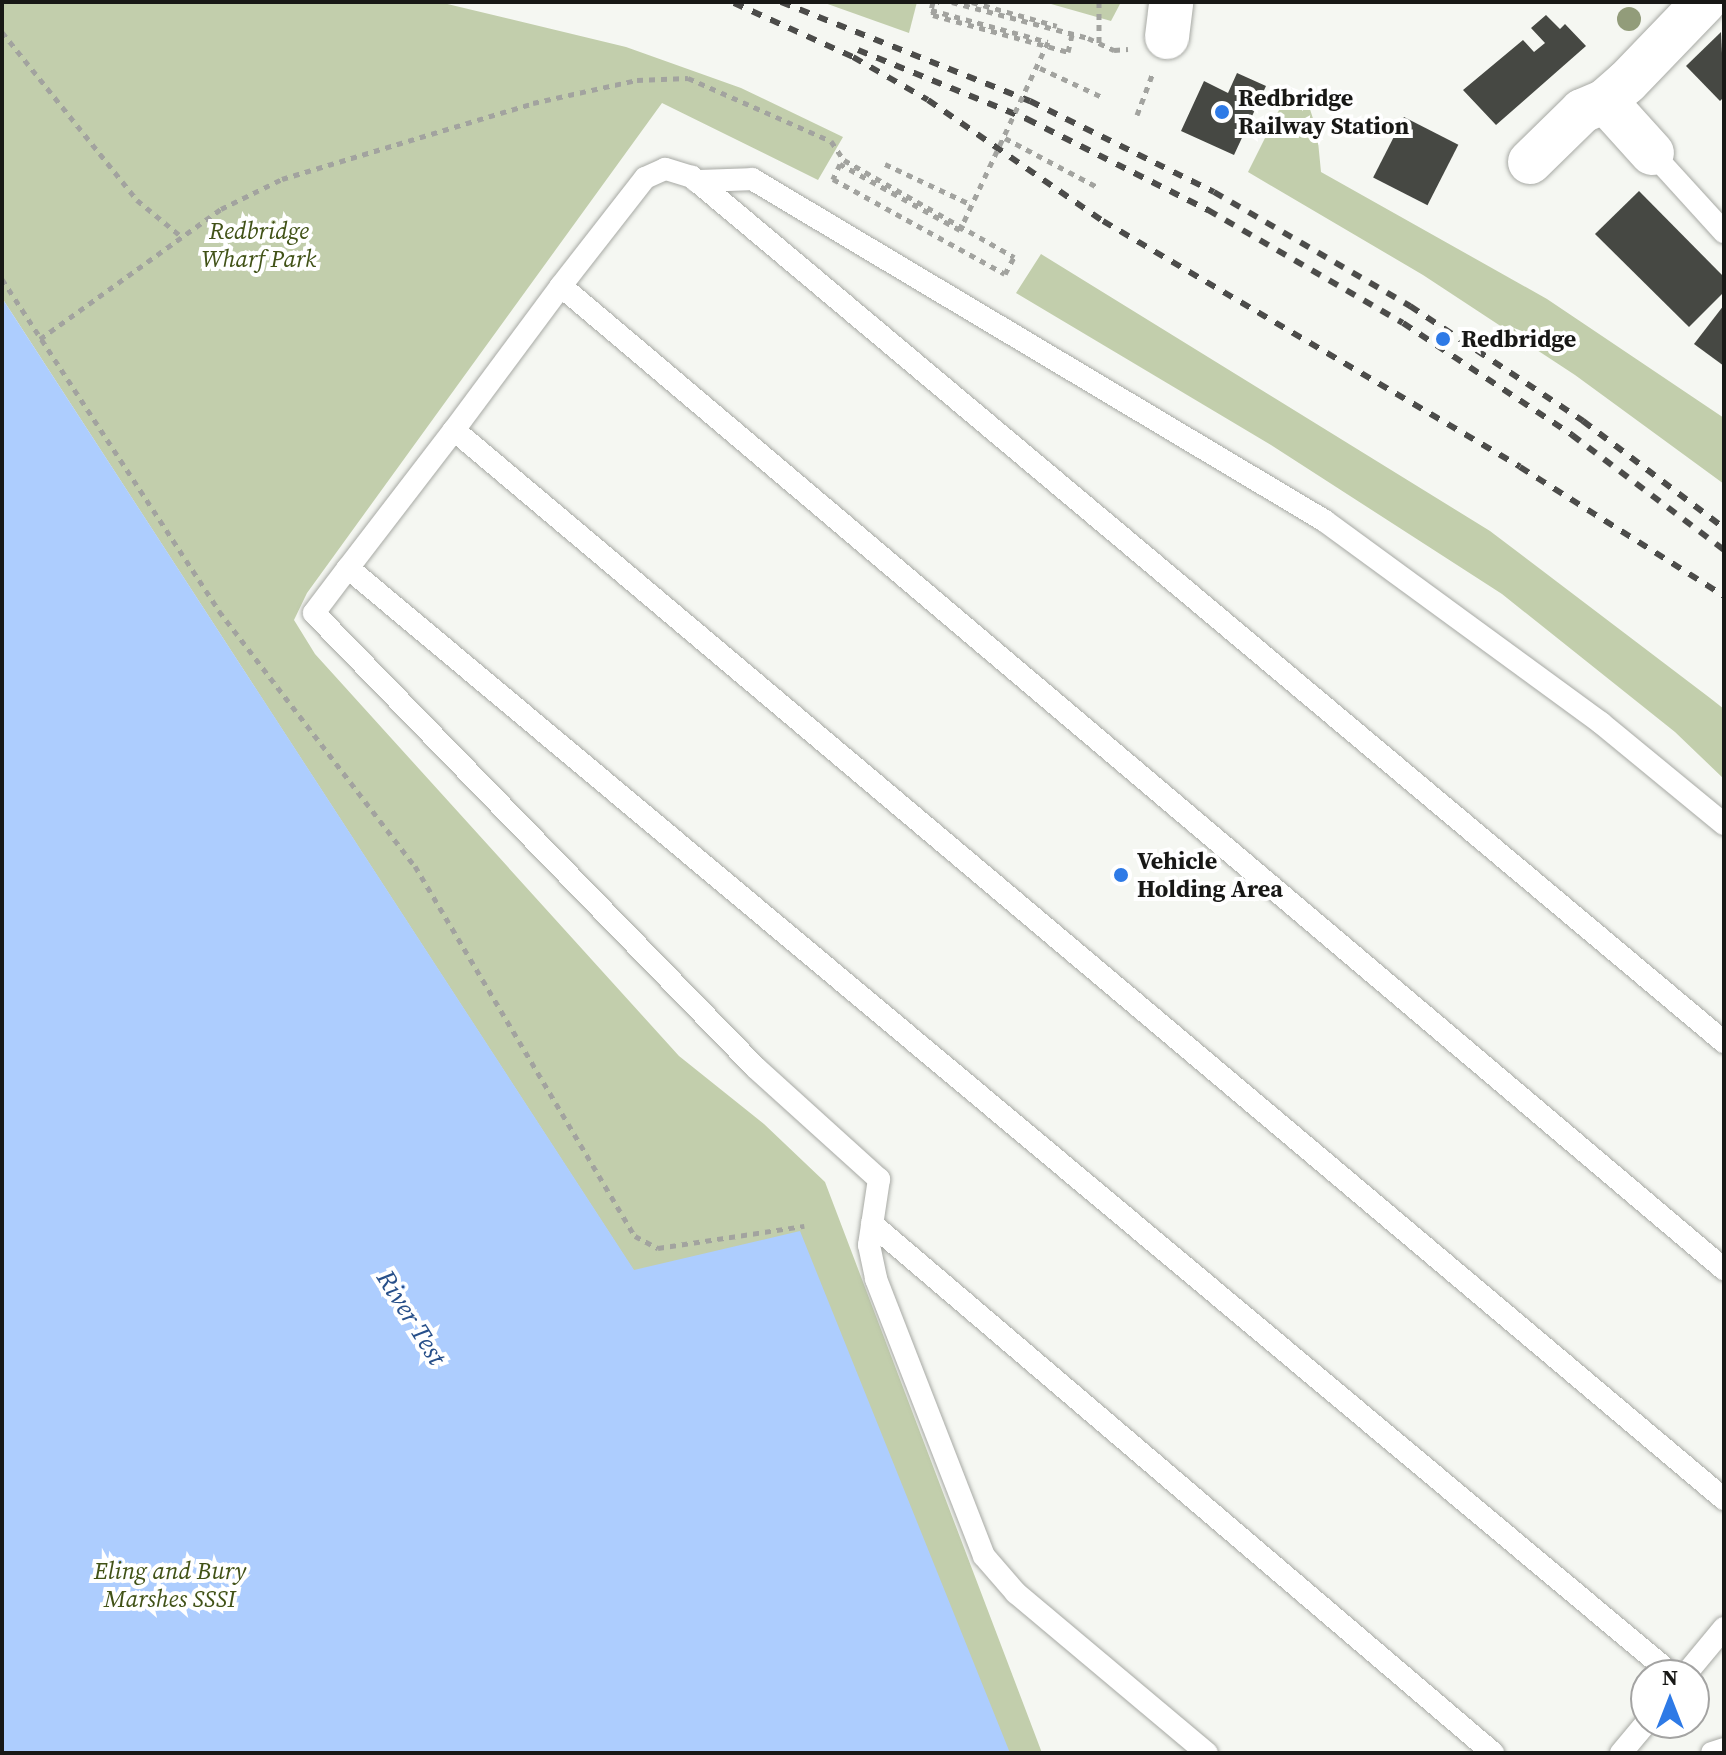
<!DOCTYPE html>
<html>
<head>
<meta charset="utf-8">
<style>
  body { margin:0 }
  #map { position:relative; width:1726px; height:1755px; overflow:hidden; background:#f5f7f2; font-family:"Source Serif 4",serif }
  div>[style] { position:absolute }
  [style*='--x'] { left:calc(var(--x)*1px); top:calc(var(--y)*1px); width:calc(var(--w)*1px); rotate:calc(var(--a)*1deg) }
  .green>* { inset:0; background:#c2ceac }
  .water>* { inset:0; background:#adcdfe }
  .building>* { inset:0; background:#464843; transform-origin:0 0 }
  .path>* { height:5px; margin-top:-2.5px; transform-origin:0; background:repeating-linear-gradient(90deg,#a2a39f 0 6px,transparent 0 12px) }
  .roads { filter:drop-shadow(0 0 2px #a7a9a4) drop-shadow(0 0 2px #a7a9a4) }
  .lane>* { height:22px; margin:-11px; padding:0 11px; transform-origin:11px; border-radius:11px; background:#fff }
  .street>* { height:44px; margin:-22px; padding:0 22px; transform-origin:22px; border-radius:22px; background:#fff }
  .rail>* { height:6px; margin-top:-3px; transform-origin:0; background:repeating-linear-gradient(90deg,#4c4c4a 0 10px,transparent 0 20px) }
  .path-bridge>* { height:5px; margin-top:-2.5px; transform-origin:0; background:repeating-linear-gradient(90deg,#a2a39f 0 6px,transparent 0 12px) }
  .trees>* { width:24px; height:24px; margin:-12px; border-radius:50%; background:#929c7a }
  .dots>* { width:22px; height:22px; translate:-50% -50%; box-sizing:border-box; border:4px solid #fff; border-radius:50% }
  span { translate:-50% -50%; white-space:nowrap; text-align:center; line-height:1.15; -webkit-text-stroke:8px #fff; paint-order:stroke }
  .poi-label { font-size:24px; color:#181816; font-weight:700 }
  .left { translate:0 -50%; text-align:left }
  .park-label { font-size:24px; color:#415217; font-style:italic }
  .water-label { font-size:26px; color:#274f89; font-style:italic }
  .frame { position:absolute; inset:0; border:4px solid #181816; pointer-events:none }
  .north { position:absolute; left:1630px; top:1659px; width:80px; height:80px; box-sizing:border-box; background:#fff; border:2px solid #a3a3a2; border-radius:50%; rotate:0deg; font-size:22px; font-weight:700; line-height:32px; text-align:center; color:#181816 }
  .north::after { content:''; display:block; margin:auto; width:28px; height:36px; background:#2e7ae6; clip-path:polygon(50% 0,100% 100%,50% 72%,0 100%) }
</style>
</head>
<body>
<div id="map">
  <div class="green">
    <div style="clip-path:polygon(2px 2px,439px 2px,626px 47px,741px 88px,843px 137px,818px 180px,662px 103px,307px 593px,294px 620px,315px 654px,679px 1056px,764px 1124px,825px 1182px,1042px 1753px,771px 1753px,634px 1271px,2px 298px)"></div>
    <div style="clip-path:polygon(822px 2px,917px 2px,909px 33px)"></div>
    <div style="clip-path:polygon(1044px 2px,1121px 2px,1111px 21px)"></div>
    <div style="clip-path:polygon(1288px 92px,1308px 103px,1317px 131px,1321px 172px,1547px 299px,1724px 418px,1724px 484px,1575px 375px,1423px 275px,1248px 172px)"></div>
    <div style="clip-path:polygon(1041px 254px,1490px 531px,1710px 698px,1724px 709px,1724px 779px,1675px 732px,1502px 594px,1271px 445px,1016px 293px)"></div>
  </div>
  <div class="water">
    <div style="clip-path:polygon(2px 298px,634px 1270px,800px 1231px,1010px 1753px,2px 1753px)"></div>
  </div>
  <div class="building">
    <div style="clip-path:polygon(1546px 15px,1560px 29px,1565px 24px,1586px 46px,1496px 125px,1463px 90px,1523px 40px,1534px 52px,1545px 43px,1531px 28px)"></div>
    <div style="clip-path:polygon(1721px 32px,1724px 97px,1720px 101px,1686px 66px)"></div>
    <div style="clip-path:polygon(1237px 73px,1266px 86px,1234px 155px,1181px 131px,1204px 81px,1228px 93px)"></div>
    <div style="left:1404px;top:117px;width:61px;height:68px;rotate:27deg"></div>
    <div style="clip-path:polygon(1639px 191px,1724px 277px,1724px 292px,1689px 327px,1595px 234px)"></div>
    <div style="clip-path:polygon(1724px 305px,1724px 366px,1694px 344px)"></div>
  </div>
  <div class="path">
    <div style="--x:952;--y:2;--w:141;--a:14.8"></div>
    <div style="--x:1088;--y:38;--w:29;--a:25"></div>
    <div style="--x:1114;--y:50;--w:14;--a:-4"></div>
    <div style="--x:972;--y:2;--w:88;--a:15.8"></div>
    <div style="--x:933;--y:15;--w:14;--a:-73"></div>
    <div style="--x:2;--y:32;--w:216;--a:51.2"></div>
    <div style="--x:137;--y:200;--w:58;--a:39.4"></div>
    <div style="--x:1099;--y:43;--w:41;--a:-90"></div>
    <div style="--x:1040;--y:68;--w:68;--a:25.1"></div>
    <div style="--x:1137;--y:115;--w:43;--a:-69.4"></div>
    <div style="--x:1005;--y:138;--w:104;--a:28"></div>
    <div style="--x:885;--y:164;--w:96;--a:25.2"></div>
    <div style="--x:2;--y:279;--w:397;--a:56.8"></div>
    <div style="--x:219;--y:611;--w:322;--a:52.5"></div>
    <div style="--x:415;--y:866;--w:430;--a:59.3"></div>
    <div style="--x:635;--y:1236;--w:26;--a:28"></div>
    <div style="--x:658;--y:1248;--w:148;--a:-8.6"></div>
    <div style="--x:40;--y:339;--w:223;--a:-35.7"></div>
    <div style="--x:221;--y:209;--w:68;--a:-26.2"></div>
    <div style="--x:282;--y:179;--w:262;--a:-16.8"></div>
    <div style="--x:533;--y:103;--w:107;--a:-12.5"></div>
    <div style="--x:637;--y:80;--w:51;--a:-2.2"></div>
    <div style="--x:688;--y:78;--w:156;--a:23.8"></div>
    <div style="--x:831;--y:141;--w:23;--a:56"></div>
    <div style="--x:844;--y:160;--w:196;--a:29.7"></div>
  </div>
  <div class="roads">
    <div class="lane">
      <div style="--x:1652;--y:153;--w:107;--a:47.7"></div>
      <div style="--x:696;--y:181;--w:56;--a:-2"></div>
      <div style="--x:752;--y:179;--w:667;--a:30.83"></div>
      <div style="--x:1325;--y:521;--w:342;--a:36.2"></div>
      <div style="--x:1601;--y:723;--w:159;--a:39.4"></div>
      <div style="--x:561;--y:286;--w:179;--a:126.6"></div>
      <div style="--x:454;--y:430;--w:1660;--a:40.09"></div>
      <div style="--x:454;--y:430;--w:174;--a:127.5"></div>
      <div style="--x:348;--y:568;--w:1727;--a:39.88"></div>
      <div style="--x:348;--y:568;--w:56;--a:127.1"></div>
      <div style="--x:314;--y:613;--w:634;--a:45.83"></div>
      <div style="--x:756;--y:1068;--w:166;--a:42.1"></div>
      <div style="--x:879;--y:1179;--w:67;--a:98.6"></div>
      <div style="--x:869;--y:1245;--w:35;--a:78"></div>
      <div style="--x:876;--y:1279;--w:297;--a:68.7"></div>
      <div style="--x:984;--y:1556;--w:49;--a:49.1"></div>
      <div style="--x:1016;--y:1593;--w:249;--a:40"></div>
      <div style="--x:1724;--y:1042;--w:1347;--a:-140.03"></div>
      <div style="--x:692;--y:177;--w:28;--a:-163"></div>
      <div style="--x:665;--y:169;--w:22;--a:156"></div>
      <div style="--x:645;--y:178;--w:137;--a:127.9"></div>
      <div style="--x:561;--y:286;--w:1523;--a:40.21"></div>
      <div style="--x:872;--y:1224;--w:816;--a:40.43"></div>
      <div style="--x:1685;--y:1675;--w:61;--a:-50.3"></div>
      <div style="--x:1621;--y:1753;--w:39;--a:-50"></div>
      <div style="--x:1712;--y:1753;--w:13;--a:-18"></div>
    </div>
    <div class="street">
      <div style="--x:1167;--y:37;--w:35;--a:-83"></div>
      <div style="--x:1605;--y:101;--w:70;--a:47.9"></div>
      <div style="--x:1530;--y:162;--w:73;--a:-44.4"></div>
      <div style="--x:1582;--y:111;--w:25;--a:-23"></div>
      <div style="--x:1605;--y:101;--w:29;--a:-41"></div>
      <div style="--x:1627;--y:82;--w:111;--a:-46.1"></div>
    </div>
  </div>
  <div class="rail">
    <div style="--x:781;--y:2;--w:268;--a:21.7"></div>
    <div style="--x:1030;--y:101;--w:205;--a:26.3"></div>
    <div style="--x:1214;--y:192;--w:227;--a:30.2"></div>
    <div style="--x:1410;--y:306;--w:208;--a:33.6"></div>
    <div style="--x:1583;--y:421;--w:177;--a:37.2"></div>
    <div style="--x:734;--y:3;--w:131;--a:24.4"></div>
    <div style="--x:853;--y:57;--w:86;--a:29.8"></div>
    <div style="--x:928;--y:100;--w:213;--a:34.7"></div>
    <div style="--x:1103;--y:221;--w:484;--a:30.5"></div>
    <div style="--x:1520;--y:467;--w:241;--a:32.3"></div>
    <div style="--x:858;--y:50;--w:183;--a:22.2"></div>
    <div style="--x:1027;--y:119;--w:203;--a:26.7"></div>
    <div style="--x:1208;--y:210;--w:225;--a:30.1"></div>
    <div style="--x:1403;--y:323;--w:203;--a:33.5"></div>
    <div style="--x:1572;--y:435;--w:191;--a:37.1"></div>
  </div>
  <div class="path-bridge">
    <div style="--x:933;--y:2;--w:8;--a:104"></div>
    <div style="--x:931;--y:10;--w:121;--a:15.3"></div>
    <div style="--x:1048;--y:42;--w:208;--a:115.1"></div>
    <div style="--x:960;--y:230;--w:137;--a:-151.2"></div>
    <div style="--x:840;--y:164;--w:17;--a:115"></div>
    <div style="--x:833;--y:179;--w:196;--a:28.9"></div>
    <div style="--x:1005;--y:274;--w:19;--a:-62"></div>
    <div style="--x:933;--y:15;--w:140;--a:15.3"></div>
    <div style="--x:1068;--y:52;--w:22;--a:-77"></div>
  </div>
  <div class="trees">
    <div style="left:1629px;top:19px"></div>
  </div>
  <div class="dots">
    <div style="left:1222px;top:112px;background:#2e7ae6"></div>
    <div style="left:1443px;top:339px;background:#2e7ae6"></div>
    <div style="left:1121px;top:875px;background:#2e7ae6"></div>
  </div>
  <div class="poi-label">
    <span class="left" style="left:1238px;top:112px">Redbridge<br>Railway Station</span>
    <span class="left" style="left:1461px;top:339px">Redbridge</span>
    <span class="left" style="left:1137px;top:875px">Vehicle<br>Holding Area</span>
  </div>
  <div class="park-label">
    <span style="left:259px;top:245px">Redbridge<br>Wharf Park</span>
    <span style="left:170px;top:1585px">Eling and Bury<br>Marshes SSSI</span>
  </div>
  <div class="water-label">
    <span style="left:411px;top:1318px;rotate:58deg">River Test</span>
  </div>
  <div class="frame"></div>
  <div class="north">N</div>
</div>
</body>
</html>
